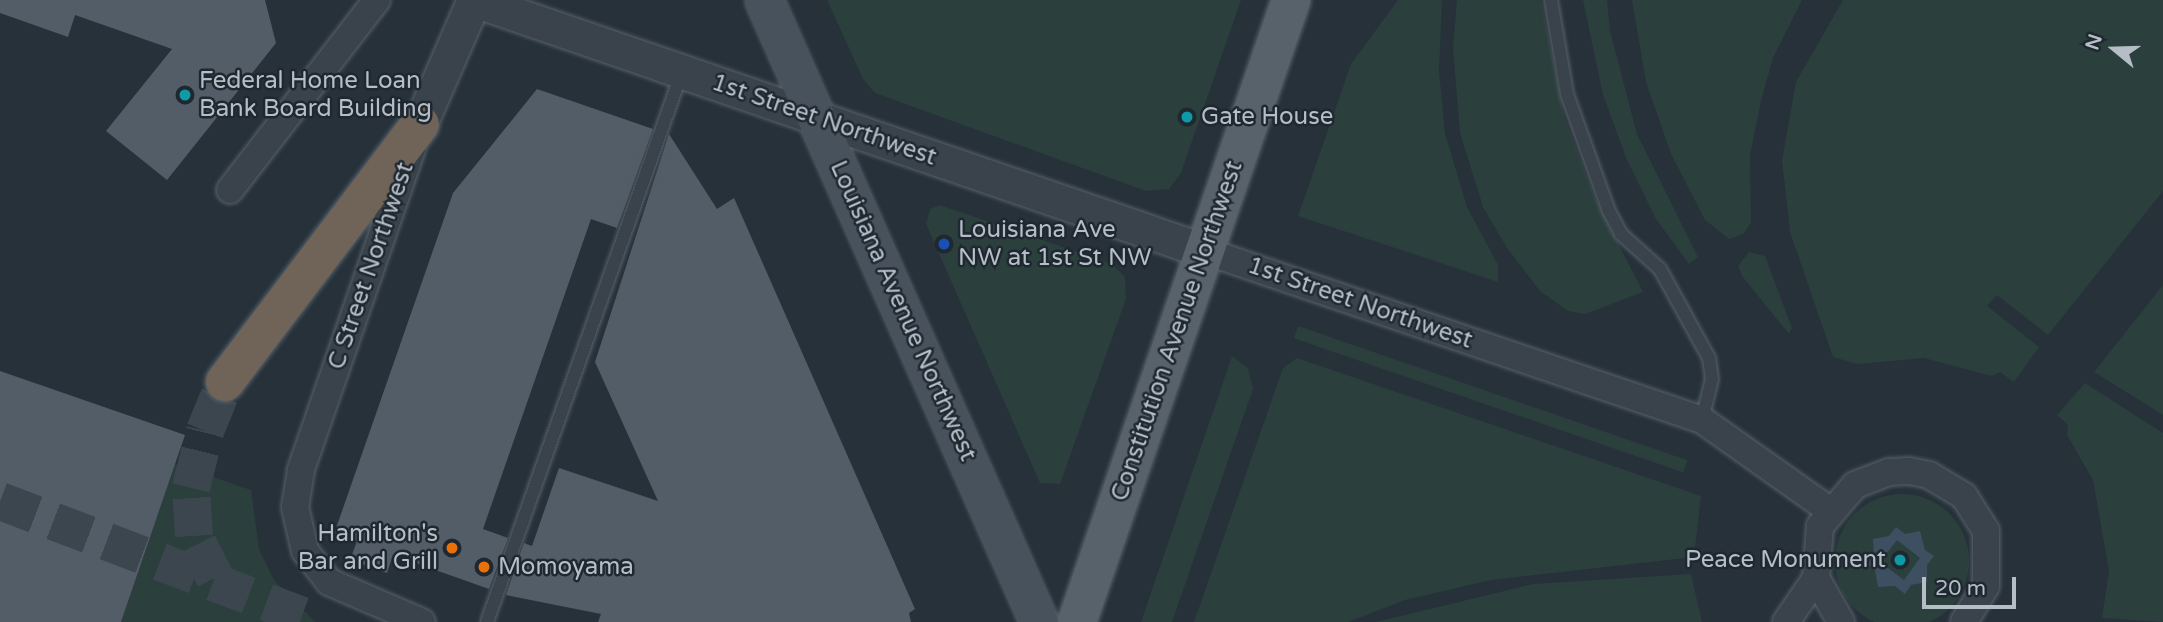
<!DOCTYPE html>
<html>
<head>
<meta charset="utf-8">
<style>
  body { margin:0 }
  #map { position:relative; width:2163px; height:622px; overflow:hidden; background:#26313a; font-family:"Varela Round",sans-serif }
  div>[style] { position:absolute }
  [style*='--x'] { left:calc(var(--x)*1px); top:calc(var(--y)*1px); width:calc(var(--w)*1px); rotate:calc(var(--a)*1deg) }
  .green>* { inset:0; background:#2b3f3d; transform-origin:0 0 }
  .round { border-radius:50% }
  .water>* { inset:0; background:#3d5061 }
  .building>* { inset:0; background:#525d68 }
  .motorway-tunnel>* { height:38px; margin-top:-19px; transform-origin:0; background:repeating-linear-gradient(90deg,#3b464f 0 38px,transparent 0 57px) }
  .roads { filter:drop-shadow(0 0 2px #586169) drop-shadow(0 0 2px #586169) }
  .service>* { height:12px; margin:-6px; padding:0 6px; transform-origin:6px; border-radius:6px; background:#3a434b }
  .minor>* { height:26px; margin:-13px; padding:0 13px; transform-origin:13px; border-radius:13px; background:#3a434b }
  .tertiary>* { height:33px; margin:-16.5px; padding:0 16.5px; transform-origin:16.5px; border-radius:16.5px; background:#3a434b }
  .secondary>* { height:37px; margin:-18.5px; padding:0 18.5px; transform-origin:18.5px; border-radius:18.5px; background:#48525d }
  .primary>* { height:38px; margin:-19px; padding:0 19px; transform-origin:19px; border-radius:19px; background:#58626b }
  .motorway>* { height:38px; margin:-19px; padding:0 19px; transform-origin:19px; border-radius:19px; background:#706458 }
  .dots>* { width:19px; height:19px; translate:-50% -50%; box-sizing:border-box; border:4px solid #1f2830; border-radius:50% }
  span { translate:-50% -50%; white-space:nowrap; text-align:center; line-height:1.15; -webkit-text-stroke:5px #1f2830; paint-order:stroke }
  .poi-label { font-size:24px; color:#b5bec6 }
  .left { translate:0 -50%; text-align:left }
  .right { translate:-100% -50%; text-align:right }
  .street-label { font-size:24px; color:#b5bec6 }
  .north { position:absolute; left:2079px; top:14px; width:70px; height:70px; -webkit-text-stroke:5px #1f2830; paint-order:stroke; rotate:289deg; font-size:19px; font-weight:700; line-height:28px; text-align:center; color:#b5bec6 }
  .north::after { content:''; display:block; margin:auto; width:24px; height:32px; background:#b5bec6; clip-path:polygon(50% 0,100% 100%,50% 72%,0 100%) }
  .scale { position:absolute; left:1922px; top:577px; width:94px; height:32px; box-sizing:border-box; border:4px solid #b5bec6; border-top:0; padding-left:9px; font-size:21px; line-height:24px; white-space:nowrap; color:#b5bec6; -webkit-text-stroke:5px #1f2830; paint-order:stroke }
</style>
</head>
<body>
<div id="map">
  <div class="green">
    <div style="clip-path:polygon(827px 0,1241px 0,1181px 173px,1169px 189px,1146px 191px,875px 93px,863px 79px)"></div>
    <div style="clip-path:polygon(1398px 0,1442px 0,1439px 71px,1445px 133px,1467px 207px,1498px 265px,1498px 282px,1298px 216px,1351px 64px)"></div>
    <div style="clip-path:polygon(1457px 0,1541px 0,1564px 116px,1594px 196px,1643px 292px,1585px 314px,1568px 311px,1540px 291px,1507px 248px,1483px 207px,1460px 133px,1453px 49px)"></div>
    <div style="clip-path:polygon(1583px 0,1607px 0,1610px 31px,1637px 134px,1698px 257px,1689px 264px,1656px 219px,1627px 160px,1603px 95px)"></div>
    <div style="clip-path:polygon(1632px 0,1802px 0,1773px 58px,1761px 101px,1750px 155px,1751px 223px,1743px 234px,1729px 239px,1705px 220px,1671px 154px,1646px 82px)"></div>
    <div style="clip-path:polygon(1843px 0,2163px 0,2163px 191px,2048px 335px,1997px 295px,1987px 306px,2039px 347px,2014px 382px,2000px 372px,1991px 376px,1924px 358px,1857px 364px,1833px 357px,1790px 232px,1782px 160px,1796px 82px)"></div>
    <div style="clip-path:polygon(940px 205px,1112px 264px,1125px 277px,1126px 299px,1060px 484px,1040px 483px,926px 224px,930px 209px)"></div>
    <div style="clip-path:polygon(1749px 252px,1765px 256px,1792px 328px,1789px 334px,1742px 276px,1738px 266px)"></div>
    <div style="clip-path:polygon(2163px 285px,2163px 415px,2094px 372px)"></div>
    <div style="left:1298px;top:326px;width:412px;height:13px;rotate:19deg"></div>
    <div style="clip-path:polygon(1232px 356px,1248px 368px,1253px 389px,1172px 622px,1141px 622px)"></div>
    <div style="clip-path:polygon(1297px 358px,1701px 496px,1694px 557px,1491px 580px,1405px 600px,1348px 622px,1194px 622px,1283px 368px)"></div>
    <div style="clip-path:polygon(2085px 383px,2163px 433px,2163px 622px,2102px 618px,2109px 571px,2093px 480px,2067px 435px,2068px 425px,2057px 415px)"></div>
    <div style="clip-path:polygon(175px 464px,251px 490px,259px 549px,274px 580px,315px 622px,121px 622px)"></div>
    <div class="round" style="left:1835px;top:494px;width:134px;height:134px"></div>
    <div style="clip-path:polygon(1691px 574px,1702px 622px,1376px 622px,1533px 584px)"></div>
  </div>
  <div class="water">
    <div style="clip-path:polygon(evenodd,1896px 527px,1905px 534px,1920px 531px,1925px 550px,1934px 556px,1927px 565px,1927px 582px,1911px 585px,1905px 594px,1895px 586px,1878px 587px,1875px 570px,1867px 564px,1874px 556px,1873px 539px,1889px 536px,1896px 527px,1897px 540px,1920px 558px,1904px 580px,1880px 562px,1897px 540px)"></div>
  </div>
  <div class="building">
    <div style="clip-path:polygon(0 0,265px 0,276px 43px,167px 180px,106px 131px,172px 49px,75px 15px,68px 37px,0 13px)"></div>
    <div style="clip-path:polygon(537px 89px,653px 129px,617px 228px,591px 219px,483px 529px,508px 538px,489px 589px,393px 555px,387px 573px,350px 560px,357px 541px,334px 534px,453px 193px)"></div>
    <div style="clip-path:polygon(669px 134px,717px 209px,734px 198px,915px 609px,909px 613px,911px 622px,598px 622px,601px 614px,506px 595px,524px 543px,532px 546px,559px 468px,658px 501px,595px 362px)"></div>
    <div style="clip-path:polygon(0 371px,185px 435px,121px 622px,0 622px)"></div>
  </div>
  <div class="motorway-tunnel">
    <div style="--x:0;--y:501;--w:340;--a:20.8"></div>
    <div style="--x:215;--y:578;--w:47;--a:-116.6"></div>
    <div style="--x:194;--y:536;--w:48;--a:-93.6"></div>
    <div style="--x:191;--y:488;--w:59;--a:-76.2"></div>
    <div style="--x:205;--y:431;--w:53;--a:-67.8"></div>
  </div>
  <div class="roads">
    <div class="service">
      <div style="--x:1551;--y:0;--w:95;--a:80.3"></div>
      <div style="--x:1567;--y:94;--w:124;--a:70.3"></div>
      <div style="--x:1609;--y:211;--w:26;--a:62"></div>
      <div style="--x:1621;--y:234;--w:52;--a:41.9"></div>
      <div style="--x:1660;--y:269;--w:102;--a:61.2"></div>
      <div style="--x:1709;--y:358;--w:21;--a:82"></div>
      <div style="--x:1712;--y:379;--w:42;--a:103.7"></div>
      <div style="--x:487;--y:622;--w:584;--a:-70.48"></div>
    </div>
    <div class="minor">
      <div style="--x:412;--y:149;--w:340;--a:109.1"></div>
      <div style="--x:301;--y:470;--w:37;--a:99"></div>
      <div style="--x:295;--y:507;--w:45;--a:77.2"></div>
      <div style="--x:305;--y:551;--w:39;--a:52"></div>
      <div style="--x:329;--y:582;--w:101;--a:23.3"></div>
      <div style="--x:230;--y:190;--w:240;--a:-52.3"></div>
      <div style="--x:1205;--y:251;--w:525;--a:18.78"></div>
      <div style="--x:1702;--y:420;--w:156;--a:35.3"></div>
      <div style="--x:1786;--y:622;--w:53;--a:-55.7"></div>
      <div style="--x:1841;--y:622;--w:51;--a:-119.6"></div>
      <div style="--x:1816;--y:578;--w:52;--a:-85.6"></div>
      <div style="--x:1820;--y:526;--w:54;--a:-49.5"></div>
      <div style="--x:1855;--y:485;--w:36;--a:-21"></div>
      <div style="--x:1889;--y:472;--w:20;--a:-3"></div>
      <div style="--x:1909;--y:471;--w:20;--a:11"></div>
      <div style="--x:1929;--y:475;--w:41;--a:31"></div>
      <div style="--x:1964;--y:496;--w:41;--a:57.8"></div>
      <div style="--x:1986;--y:531;--w:55;--a:90"></div>
      <div style="--x:1986;--y:586;--w:42;--a:121.4"></div>
    </div>
    <div class="tertiary">
      <div style="--x:474;--y:0;--w:773;--a:18.95"></div>
      <div style="--x:420;--y:124;--w:135;--a:-66.5"></div>
    </div>
    <div class="secondary">
      <div style="--x:764;--y:0;--w:680;--a:66.15"></div>
    </div>
    <div class="primary">
      <div style="--x:1077;--y:622;--w:658;--a:-71.01"></div>
    </div>
    <div class="motorway">
      <div style="--x:225;--y:382;--w:323;--a:-52.9"></div>
    </div>
  </div>
  <div class="dots">
    <div style="left:185px;top:95px;background:#0f9aa8"></div>
    <div style="left:1187px;top:117px;background:#0f9aa8"></div>
    <div style="left:944px;top:244px;background:#1a4fb4"></div>
    <div style="left:452px;top:548px;background:#e8710a"></div>
    <div style="left:1900px;top:560px;background:#0f9aa8"></div>
    <div style="left:484px;top:567px;background:#e8710a"></div>
  </div>
  <div class="poi-label">
    <span class="left" style="left:199px;top:95px">Federal Home Loan<br>Bank Board Building</span>
    <span class="left" style="left:1201px;top:117px">Gate House</span>
    <span class="left" style="left:958px;top:244px">Louisiana Ave<br>NW at 1st St NW</span>
    <span class="right" style="left:438px;top:548px">Hamilton's<br>Bar and Grill</span>
    <span class="right" style="left:1886px;top:560px">Peace Monument</span>
    <span class="left" style="left:498px;top:567px">Momoyama</span>
  </div>
  <div class="street-label">
    <span style="left:824px;top:120px;rotate:19deg">1st Street Northwest</span>
    <span style="left:371px;top:266px;rotate:-71deg">C Street Northwest</span>
    <span style="left:1360px;top:303px;rotate:19deg">1st Street Northwest</span>
    <span style="left:903px;top:311px;rotate:66deg">Louisiana Avenue Northwest</span>
    <span style="left:1177px;top:331px;rotate:-71deg">Constitution Avenue Northwest</span>
  </div>
  <div class="north">N</div>
  <div class="scale">20 m</div>
</div>
</body>
</html>
